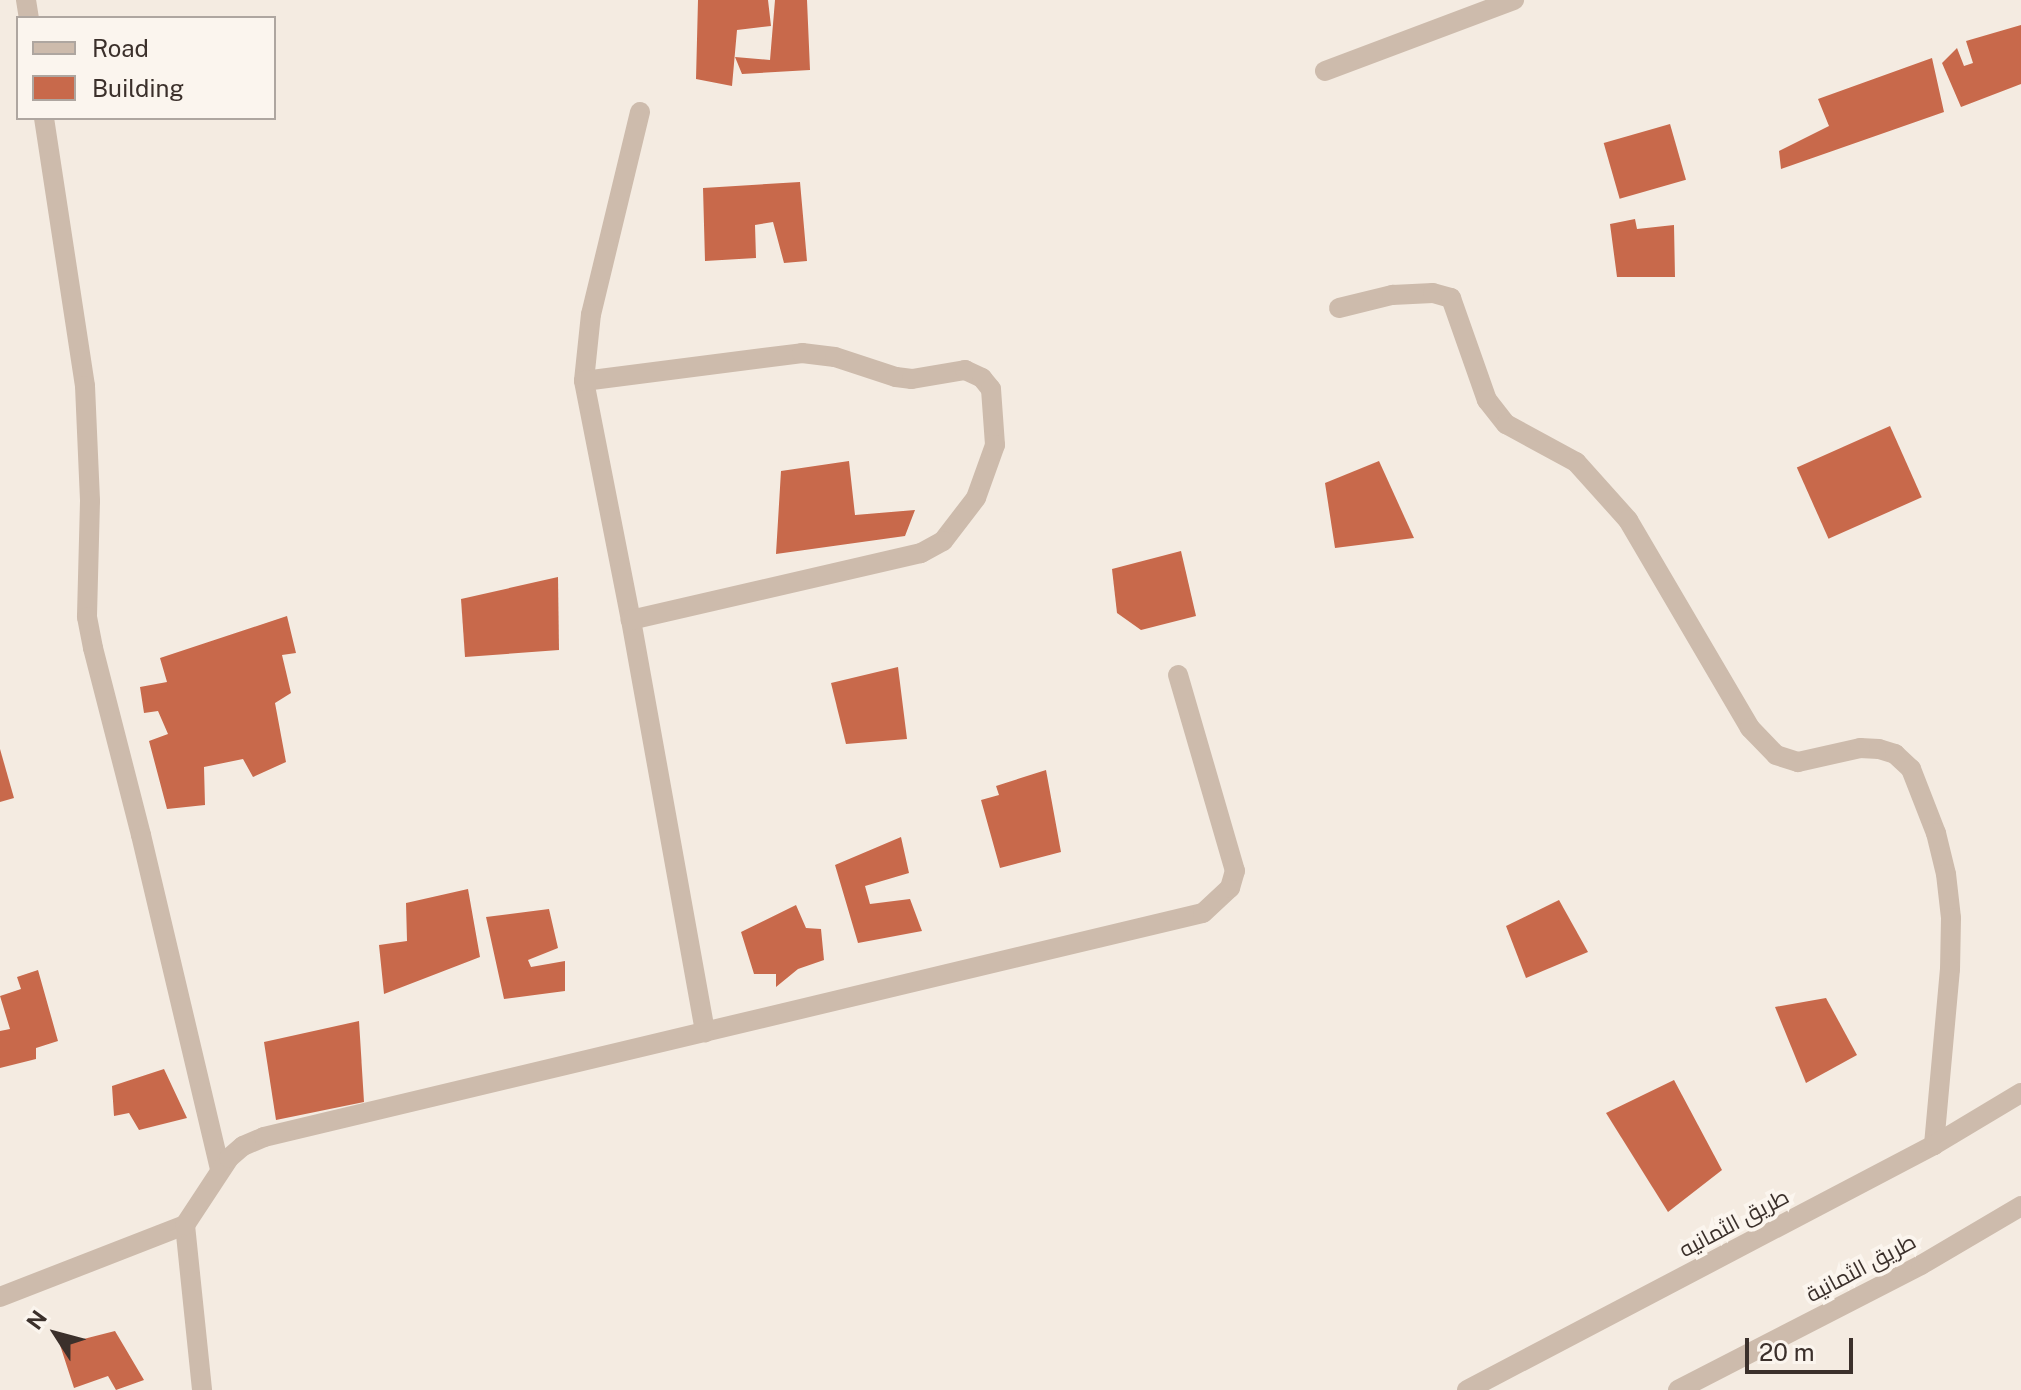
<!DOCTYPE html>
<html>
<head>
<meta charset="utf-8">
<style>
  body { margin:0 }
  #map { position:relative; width:2021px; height:1390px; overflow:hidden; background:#f4ebe1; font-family:"Public Sans",Cairo,sans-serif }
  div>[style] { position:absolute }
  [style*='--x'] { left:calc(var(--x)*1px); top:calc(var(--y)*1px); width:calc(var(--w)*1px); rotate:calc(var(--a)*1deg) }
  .building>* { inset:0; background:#c8694b; transform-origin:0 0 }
  .minor>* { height:20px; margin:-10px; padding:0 10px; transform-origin:10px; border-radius:10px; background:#cdbbac }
  .tertiary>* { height:20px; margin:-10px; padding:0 10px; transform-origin:10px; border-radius:10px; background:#cdbbac }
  span { translate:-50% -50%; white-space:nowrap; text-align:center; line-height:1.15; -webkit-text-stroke:8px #fbf5ee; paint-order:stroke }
  .street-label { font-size:22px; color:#3b302b }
  .legend { position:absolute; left:16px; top:16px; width:260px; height:104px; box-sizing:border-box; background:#fbf5ee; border:2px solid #aea6a0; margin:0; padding:10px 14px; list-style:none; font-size:24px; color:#3b302b }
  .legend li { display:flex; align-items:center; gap:16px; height:40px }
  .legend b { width:40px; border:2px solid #aea6a0 }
  .north { position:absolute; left:16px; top:1294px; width:80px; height:80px; -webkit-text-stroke:6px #fbf5ee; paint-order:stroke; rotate:306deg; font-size:22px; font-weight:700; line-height:32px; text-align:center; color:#3b302b }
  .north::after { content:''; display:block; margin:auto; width:28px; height:36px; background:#3b302b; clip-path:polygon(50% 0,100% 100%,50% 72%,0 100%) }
  .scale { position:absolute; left:1745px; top:1338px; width:108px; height:36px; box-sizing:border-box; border:4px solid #3b302b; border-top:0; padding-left:10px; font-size:24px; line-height:28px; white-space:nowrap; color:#3b302b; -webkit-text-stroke:6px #fbf5ee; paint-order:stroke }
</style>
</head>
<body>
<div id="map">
  <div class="building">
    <div style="clip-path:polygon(698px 0,768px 0,771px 26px,737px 30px,732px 86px,696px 79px)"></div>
    <div style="clip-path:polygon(775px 0,807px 0,810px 70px,742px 74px,735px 57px,770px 60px)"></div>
    <div style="clip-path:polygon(2021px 25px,2021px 84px,1961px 107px,1942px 63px,1957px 48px,1964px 66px,1973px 63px,1966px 41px)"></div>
    <div style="clip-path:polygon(1932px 58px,1944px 112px,1781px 169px,1779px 151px,1829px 126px,1818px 99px)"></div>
    <div style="left:1670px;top:124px;width:58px;height:69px;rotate:74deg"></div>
    <div style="clip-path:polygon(800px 182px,807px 261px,784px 263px,773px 222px,755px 225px,756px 258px,705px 261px,703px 188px)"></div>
    <div style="clip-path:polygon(1635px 219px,1637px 229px,1674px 225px,1675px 277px,1617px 277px,1610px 224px)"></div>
    <div style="left:1890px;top:426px;width:78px;height:102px;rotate:66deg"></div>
    <div style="clip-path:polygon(849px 461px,855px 515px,915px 510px,905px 536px,776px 554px,781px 471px)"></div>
    <div style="clip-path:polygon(1379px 461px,1414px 538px,1335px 548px,1325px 483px)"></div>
    <div style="clip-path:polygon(1181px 551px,1196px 616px,1141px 630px,1117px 613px,1112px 569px)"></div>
    <div style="clip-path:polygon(558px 577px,559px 650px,465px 657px,461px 599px)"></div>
    <div style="clip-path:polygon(287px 616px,296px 653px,282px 655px,291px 693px,275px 703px,286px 762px,253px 777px,243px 759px,204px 767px,205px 805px,167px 809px,149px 741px,168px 734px,158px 711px,144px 713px,140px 687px,167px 682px,160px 658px)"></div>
    <div style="clip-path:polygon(898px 667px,907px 739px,846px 744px,831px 683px)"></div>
    <div style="clip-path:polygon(0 749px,14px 798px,0 802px)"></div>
    <div style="clip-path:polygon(1046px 770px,1061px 852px,1000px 868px,981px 800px,999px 795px,996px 786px)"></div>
    <div style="clip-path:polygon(901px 837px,909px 873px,865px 886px,870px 904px,910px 899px,922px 931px,858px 943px,835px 865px)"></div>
    <div style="clip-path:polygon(468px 889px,480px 957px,384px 994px,379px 945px,407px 941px,406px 903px)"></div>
    <div style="clip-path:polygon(1559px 900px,1588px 952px,1526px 978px,1506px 926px)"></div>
    <div style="clip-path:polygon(796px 905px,806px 928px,821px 929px,824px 960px,798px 969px,776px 987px,776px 974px,754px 974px,741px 932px)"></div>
    <div style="clip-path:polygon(549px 909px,558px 948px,528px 960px,531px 967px,565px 961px,565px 991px,504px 999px,486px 917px)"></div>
    <div style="clip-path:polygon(38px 970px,58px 1041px,36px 1048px,36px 1059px,0 1068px,0 1031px,10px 1029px,0 996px,21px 989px,17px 977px)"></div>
    <div style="clip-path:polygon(1826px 998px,1857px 1055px,1806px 1083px,1775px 1007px)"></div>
    <div style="clip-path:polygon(359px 1021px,364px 1102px,276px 1120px,264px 1042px)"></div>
    <div style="clip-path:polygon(164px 1069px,187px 1118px,139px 1130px,129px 1113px,114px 1116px,112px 1086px)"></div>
    <div style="clip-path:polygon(1674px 1080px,1722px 1170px,1668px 1212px,1606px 1113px)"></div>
    <div style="clip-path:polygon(115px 1331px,144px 1380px,116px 1390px,108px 1376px,74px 1388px,60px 1345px)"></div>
  </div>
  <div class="minor">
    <div style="--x:26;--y:0;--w:18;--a:81"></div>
    <div style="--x:1325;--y:71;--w:202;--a:-20.6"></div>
    <div style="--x:640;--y:112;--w:208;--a:103.6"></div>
    <div style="--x:591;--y:314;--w:67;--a:96"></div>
    <div style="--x:584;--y:381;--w:244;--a:78.9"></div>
    <div style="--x:631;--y:620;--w:419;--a:79.8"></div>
    <div style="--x:44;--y:118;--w:271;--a:81.3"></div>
    <div style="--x:85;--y:386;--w:115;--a:87.5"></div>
    <div style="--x:90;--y:501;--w:116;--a:91.5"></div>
    <div style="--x:87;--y:617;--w:32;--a:79"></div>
    <div style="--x:93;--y:648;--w:193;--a:75.6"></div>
    <div style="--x:141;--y:835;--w:343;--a:76.7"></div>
    <div style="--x:1339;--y:308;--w:55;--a:-13.8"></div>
    <div style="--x:1392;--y:295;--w:41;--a:-2.8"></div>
    <div style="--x:1433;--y:293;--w:19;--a:16"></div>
    <div style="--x:1451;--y:298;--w:108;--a:70.6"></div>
    <div style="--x:1487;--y:400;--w:31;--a:52"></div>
    <div style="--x:1506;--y:424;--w:80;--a:28.5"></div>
    <div style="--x:1576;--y:462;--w:78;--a:48.1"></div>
    <div style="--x:1628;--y:520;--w:241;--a:59.6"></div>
    <div style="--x:1750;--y:728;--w:37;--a:46"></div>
    <div style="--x:1776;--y:755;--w:23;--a:18"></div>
    <div style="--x:1798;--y:762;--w:64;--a:-12.7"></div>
    <div style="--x:1860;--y:748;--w:19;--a:3"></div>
    <div style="--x:1879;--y:749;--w:17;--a:17"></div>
    <div style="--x:1895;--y:754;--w:22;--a:43"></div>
    <div style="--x:1911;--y:769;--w:69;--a:68.7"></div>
    <div style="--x:1936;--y:833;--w:42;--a:76.3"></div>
    <div style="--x:1946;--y:874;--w:44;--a:83.5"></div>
    <div style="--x:1951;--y:918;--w:51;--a:91.1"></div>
    <div style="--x:1950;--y:969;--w:177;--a:95.2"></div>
    <div style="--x:584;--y:381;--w:220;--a:-7.3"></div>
    <div style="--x:802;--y:353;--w:33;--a:7"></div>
    <div style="--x:835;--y:357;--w:64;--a:18.2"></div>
    <div style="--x:896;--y:377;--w:16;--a:7"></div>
    <div style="--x:912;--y:379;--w:54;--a:-9.6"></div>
    <div style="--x:965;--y:370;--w:19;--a:25"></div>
    <div style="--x:982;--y:378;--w:14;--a:51"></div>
    <div style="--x:991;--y:389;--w:56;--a:85.9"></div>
    <div style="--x:995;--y:445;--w:56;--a:109.7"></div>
    <div style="--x:976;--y:498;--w:54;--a:127.5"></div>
    <div style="--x:943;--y:541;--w:25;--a:151"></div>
    <div style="--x:921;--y:553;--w:298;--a:167"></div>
    <div style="--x:185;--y:1225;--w:166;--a:84.1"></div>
    <div style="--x:0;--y:1297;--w:199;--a:-21.3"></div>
    <div style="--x:185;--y:1225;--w:80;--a:-56.7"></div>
    <div style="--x:229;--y:1158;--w:18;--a:-41"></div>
    <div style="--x:243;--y:1146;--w:23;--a:-23"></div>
    <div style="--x:264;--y:1137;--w:965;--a:-13.42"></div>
    <div style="--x:1203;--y:913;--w:37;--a:-43"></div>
    <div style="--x:1230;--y:888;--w:18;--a:-74"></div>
    <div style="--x:1235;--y:871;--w:204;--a:-106.2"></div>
  </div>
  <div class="tertiary">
    <div style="--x:1467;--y:1390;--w:527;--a:-27.68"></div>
    <div style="--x:1934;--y:1145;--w:101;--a:-30.9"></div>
    <div style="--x:1678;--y:1390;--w:273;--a:-27.2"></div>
    <div style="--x:1921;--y:1265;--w:116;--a:-30.5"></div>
  </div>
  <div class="street-label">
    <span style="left:1734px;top:1223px;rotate:-28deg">طريق الثمانيه</span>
    <span style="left:1861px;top:1268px;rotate:-28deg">طريق الثمانية</span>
  </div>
  <ul class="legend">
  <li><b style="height:10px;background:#cdbbac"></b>Road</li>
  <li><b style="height:22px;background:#c8694b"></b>Building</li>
  </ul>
  <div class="north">N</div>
  <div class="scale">20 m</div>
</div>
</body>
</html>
